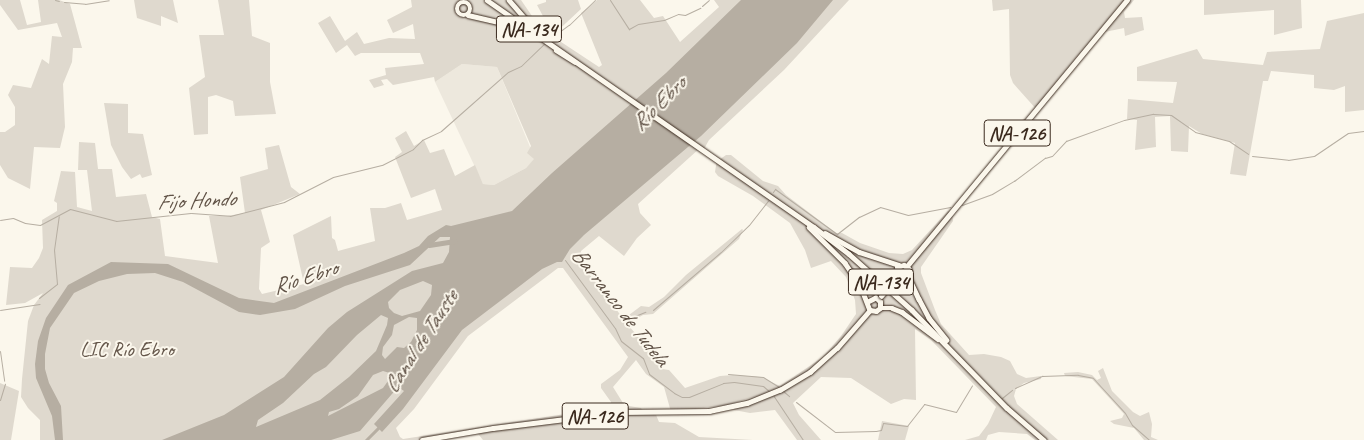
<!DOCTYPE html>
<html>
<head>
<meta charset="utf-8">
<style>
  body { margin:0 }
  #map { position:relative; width:1364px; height:440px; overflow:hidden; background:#fbf7ec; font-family:Caveat,sans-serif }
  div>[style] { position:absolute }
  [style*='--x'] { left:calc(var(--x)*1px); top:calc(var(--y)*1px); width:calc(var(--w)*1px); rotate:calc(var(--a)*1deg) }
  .built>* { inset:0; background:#ede8dd }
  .green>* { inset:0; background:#dfd9ce }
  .water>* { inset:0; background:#b6aea2 }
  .stream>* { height:1px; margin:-0.5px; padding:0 0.5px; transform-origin:0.5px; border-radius:0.5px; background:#b6aea2 }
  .canal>* { height:3px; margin:-1.5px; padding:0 1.5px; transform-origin:1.5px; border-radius:1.5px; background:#b6aea2 }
  .river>* { height:5px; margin:-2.5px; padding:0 2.5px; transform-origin:2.5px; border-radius:2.5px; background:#b6aea2 }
  .roads { filter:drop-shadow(0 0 1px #3b2a1e) drop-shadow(0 0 1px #3b2a1e) }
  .primary>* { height:4.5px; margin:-2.25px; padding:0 2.25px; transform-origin:2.25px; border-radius:2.25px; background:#fbf7ec }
  .primary>.ring { margin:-2.25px; padding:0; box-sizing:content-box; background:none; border:4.5px solid #fbf7ec; border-radius:50% }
  .bridges { filter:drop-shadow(0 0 1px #3b2a1e) drop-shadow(0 0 1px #3b2a1e) }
  .primary-bridge>* { height:4.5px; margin:-2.25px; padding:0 2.25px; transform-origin:2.25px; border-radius:2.25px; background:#fbf7ec }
  span { translate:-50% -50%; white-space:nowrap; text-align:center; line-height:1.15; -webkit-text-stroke:4px #fbf7ec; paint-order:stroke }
  .shield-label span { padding:1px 4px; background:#fbf7ec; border:1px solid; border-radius:4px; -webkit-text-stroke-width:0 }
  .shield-label { font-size:20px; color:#3b2a1e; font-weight:700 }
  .park-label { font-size:21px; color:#64564a }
  .water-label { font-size:22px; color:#605246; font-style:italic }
</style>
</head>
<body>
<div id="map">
  <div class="built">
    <div style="clip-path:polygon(462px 64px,497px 67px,535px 159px,526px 168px,494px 185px,483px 184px,435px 82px)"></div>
  </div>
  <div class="green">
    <div style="clip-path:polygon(0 0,20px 0,27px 25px,41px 22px,38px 0,59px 0,70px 4px,82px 48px,73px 48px,72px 62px,63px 84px,65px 127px,60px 148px,34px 147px,30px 189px,8px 178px,0 165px,0 132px,5px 132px,15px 125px,15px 107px,8px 95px,13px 85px,31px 88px,42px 59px,49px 64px,52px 36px,62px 37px,57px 23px,18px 30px,0 5px)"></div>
    <div style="clip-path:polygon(134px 0,173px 0,178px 23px,161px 16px,161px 26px,137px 18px)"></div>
    <div style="clip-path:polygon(218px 0,249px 0,252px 36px,270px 43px,270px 82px,276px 114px,235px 116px,233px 101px,216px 95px,208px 97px,208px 134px,194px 135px,189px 88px,205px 77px,199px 35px,224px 35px)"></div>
    <div style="clip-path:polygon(evenodd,411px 0,521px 0,532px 16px,546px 30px,550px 29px,537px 5px,546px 2px,546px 0,578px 0,581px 9px,552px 36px,599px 67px,602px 65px,581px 13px,597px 0,640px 0,654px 18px,663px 16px,680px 42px,719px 7px,714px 0,849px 0,784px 70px,709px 140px,704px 149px,700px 148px,638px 204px,640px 213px,651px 225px,637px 238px,624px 256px,599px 236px,581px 251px,580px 262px,622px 317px,629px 315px,641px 306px,649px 307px,664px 297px,686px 275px,742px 229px,743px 230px,739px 239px,653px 314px,643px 315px,627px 324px,652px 352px,662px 369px,669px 370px,685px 388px,720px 376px,733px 375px,761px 377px,780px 386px,823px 357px,841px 336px,856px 314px,855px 300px,846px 277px,831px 261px,811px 268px,805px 250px,790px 223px,753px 196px,718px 176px,715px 172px,717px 159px,719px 160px,726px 155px,731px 155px,763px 181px,778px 186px,786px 195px,836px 233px,842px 233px,860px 243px,889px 253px,903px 254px,912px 250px,948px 211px,952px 212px,953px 221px,921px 267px,921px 273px,935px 310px,941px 324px,969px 355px,984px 354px,1001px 357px,1010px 361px,1017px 374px,1026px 378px,1041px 376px,1041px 379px,1024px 383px,1016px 389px,1014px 396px,1017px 404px,1058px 440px,1035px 440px,1027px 434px,999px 432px,988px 435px,986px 440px,965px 440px,979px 436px,988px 424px,996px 407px,931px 340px,915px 329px,916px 400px,904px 399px,891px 404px,851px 378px,821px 377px,793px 403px,799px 415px,821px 440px,797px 440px,775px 410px,750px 413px,734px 410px,732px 405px,760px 395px,728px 405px,671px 412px,664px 387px,646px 374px,636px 360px,613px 387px,623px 403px,629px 406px,641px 408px,643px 411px,654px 410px,659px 422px,675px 423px,699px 437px,753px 440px,483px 440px,475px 430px,426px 440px,40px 440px,40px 420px,28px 408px,21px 397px,22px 379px,28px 321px,34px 305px,43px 293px,25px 303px,6px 305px,10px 267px,32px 268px,39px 258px,43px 248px,42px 220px,57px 211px,57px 203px,54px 201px,61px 171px,75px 172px,77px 207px,92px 211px,87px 170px,78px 170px,79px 142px,95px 143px,98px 169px,112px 169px,116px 197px,146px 194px,152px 217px,160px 219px,165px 256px,218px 263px,209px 216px,227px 216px,245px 213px,240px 177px,268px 169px,265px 148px,279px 145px,291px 187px,300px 194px,261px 210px,270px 242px,261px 248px,259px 289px,262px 294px,304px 284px,293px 235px,331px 216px,332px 238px,335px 240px,338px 251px,375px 241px,370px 208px,385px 208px,401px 203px,407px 220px,442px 210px,435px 189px,411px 198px,395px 157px,402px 152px,395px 138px,406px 131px,414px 146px,424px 140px,430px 153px,444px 149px,455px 176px,475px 165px,483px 184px,494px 185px,526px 168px,534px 159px,527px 153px,531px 146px,497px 67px,462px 64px,435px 82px,434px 77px,393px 85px,387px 79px,381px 80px,384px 85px,374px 88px,369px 80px,386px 75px,385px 68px,424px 64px,420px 53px,361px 53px,355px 56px,347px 45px,336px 53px,318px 23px,330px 16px,345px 41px,357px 32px,364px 44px,389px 38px,415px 39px,413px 24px,393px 33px,387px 20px,412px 7px,411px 0,558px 268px,563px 268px,628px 357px,620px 370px,601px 384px,601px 388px,611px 402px,611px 407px,403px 439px,400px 437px,396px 428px,414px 409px,468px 336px,558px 268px)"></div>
    <div style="clip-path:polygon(992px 0,1134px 0,1124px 12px,1125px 18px,1142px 17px,1144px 30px,1125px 36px,1124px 28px,1100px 33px,1037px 110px,1013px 83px,1010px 75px,1009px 9px,993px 11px)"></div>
    <div style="clip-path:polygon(1204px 0,1301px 0,1302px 28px,1274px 35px,1274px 10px,1204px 15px)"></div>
    <div style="clip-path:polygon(1364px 13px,1364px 110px,1345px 112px,1345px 86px,1334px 90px,1314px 88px,1314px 75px,1271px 71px,1268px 81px,1263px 81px,1246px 176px,1230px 174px,1235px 143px,1202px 134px,1189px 126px,1188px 152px,1171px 151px,1170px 116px,1155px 117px,1156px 147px,1135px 150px,1137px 120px,1127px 119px,1128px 99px,1173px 103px,1177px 82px,1137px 81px,1137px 67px,1197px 49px,1203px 59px,1263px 65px,1267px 52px,1320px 49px,1327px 21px)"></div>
    <div style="clip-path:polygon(104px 103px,128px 104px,128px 133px,143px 134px,152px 175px,142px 178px,140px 174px,131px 179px,122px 167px,111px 145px)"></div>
    <div style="clip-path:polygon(1103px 368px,1112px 391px,1133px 412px,1140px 416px,1149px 412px,1152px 424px,1151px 437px,1158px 440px,1144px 440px,1134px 428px,1114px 424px,1110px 421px,1122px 418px,1124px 414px,1092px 379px,1065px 376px,1064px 373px,1078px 372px,1092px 375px,1097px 380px,1101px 378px,1098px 371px)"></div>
    <div style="clip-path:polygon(0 383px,19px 391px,11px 440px,0 440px)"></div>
    <div style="clip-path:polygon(882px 421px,909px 426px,905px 440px,878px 440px)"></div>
  </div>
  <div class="water">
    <div style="clip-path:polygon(evenodd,741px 0,833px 0,797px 43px,701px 136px,584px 235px,570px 249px,562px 262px,557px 262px,542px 269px,462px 330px,403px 409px,382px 432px,374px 424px,404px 391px,398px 387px,360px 431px,331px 440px,162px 440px,224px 415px,284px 377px,328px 328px,347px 312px,412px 271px,443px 263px,449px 252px,450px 237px,440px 237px,410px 265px,345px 286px,295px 309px,260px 315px,239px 312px,183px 282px,155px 273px,127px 274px,99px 281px,74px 293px,50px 328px,45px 354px,45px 369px,49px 383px,61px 406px,63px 440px,55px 440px,52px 416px,36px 378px,35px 364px,38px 341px,46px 318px,68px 285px,111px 262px,168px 264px,239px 298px,274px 303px,404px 253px,419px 246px,428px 236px,446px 225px,451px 226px,512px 211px,552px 173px,666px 73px,741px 0,423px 281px,432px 285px,431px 295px,420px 311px,402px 316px,394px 313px,389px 308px,388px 302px,400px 290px,423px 281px,741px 0,381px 315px,388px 318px,387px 325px,376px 351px,349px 377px,320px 400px,256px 427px,258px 420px,283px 403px,314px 374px,326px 367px,357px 335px,381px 315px,741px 0,409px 317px,417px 318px,417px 330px,411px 342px,404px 348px,397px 347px,385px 359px,382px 355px,383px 347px,392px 335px,394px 325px,409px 317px,741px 0,383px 371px,393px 374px,383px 388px,328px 416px,329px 412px,339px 409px,358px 396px,373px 375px,383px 371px)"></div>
  </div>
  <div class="stream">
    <div style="--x:55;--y:0;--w:4;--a:14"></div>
    <div style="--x:610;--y:0;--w:35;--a:57"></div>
    <div style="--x:629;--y:29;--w:10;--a:-29"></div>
    <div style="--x:638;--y:24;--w:26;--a:-9"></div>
    <div style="--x:664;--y:20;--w:15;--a:-23"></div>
    <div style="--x:678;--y:14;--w:7;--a:8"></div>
    <div style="--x:685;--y:15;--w:17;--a:-25"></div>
    <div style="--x:64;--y:2;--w:21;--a:5"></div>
    <div style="--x:85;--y:4;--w:24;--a:-9"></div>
    <div style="--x:702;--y:6;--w:9;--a:-41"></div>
    <div style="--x:548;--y:40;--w:26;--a:-36"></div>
    <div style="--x:569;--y:25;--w:36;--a:-44"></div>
    <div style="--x:1252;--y:156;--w:36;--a:6"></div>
    <div style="--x:1288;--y:160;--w:26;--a:-9"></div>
    <div style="--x:1314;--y:156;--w:41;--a:-34.1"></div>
    <div style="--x:1348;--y:133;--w:16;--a:-7"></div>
    <div style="--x:773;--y:192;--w:4;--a:-56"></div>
    <div style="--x:775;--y:189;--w:77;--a:36"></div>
    <div style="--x:837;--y:234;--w:28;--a:-38"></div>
    <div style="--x:859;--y:217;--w:23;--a:-25"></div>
    <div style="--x:880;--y:207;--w:29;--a:16"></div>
    <div style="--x:908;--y:215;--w:43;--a:-10.8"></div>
    <div style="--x:962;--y:205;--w:32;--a:-20"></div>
    <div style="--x:992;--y:194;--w:26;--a:-31"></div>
    <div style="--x:1014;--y:181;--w:39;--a:-37"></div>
    <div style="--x:1045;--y:158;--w:7;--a:-16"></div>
    <div style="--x:1052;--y:156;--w:21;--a:-47"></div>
    <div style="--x:1066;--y:141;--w:62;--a:-19.9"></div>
    <div style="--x:1124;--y:120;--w:30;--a:-12"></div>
    <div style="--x:1153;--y:114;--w:18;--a:3"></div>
    <div style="--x:1171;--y:115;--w:29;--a:35"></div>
    <div style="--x:1195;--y:132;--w:35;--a:15"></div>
    <div style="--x:1229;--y:141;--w:23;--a:34"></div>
    <div style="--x:0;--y:220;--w:13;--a:-9"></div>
    <div style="--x:13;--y:218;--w:13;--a:23"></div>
    <div style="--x:25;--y:223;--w:15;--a:8"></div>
    <div style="--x:40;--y:225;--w:34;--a:-28"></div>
    <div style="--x:70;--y:209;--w:48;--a:14.6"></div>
    <div style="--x:116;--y:221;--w:75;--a:-6.1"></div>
    <div style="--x:191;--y:213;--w:39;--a:4"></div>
    <div style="--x:230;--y:216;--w:56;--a:-14.5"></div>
    <div style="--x:284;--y:202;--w:55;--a:-27"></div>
    <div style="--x:333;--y:177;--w:50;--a:-13.8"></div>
    <div style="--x:382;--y:165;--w:35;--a:-27"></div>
    <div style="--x:413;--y:149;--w:13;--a:-45"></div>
    <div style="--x:422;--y:140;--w:21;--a:-25"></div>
    <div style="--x:441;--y:131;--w:89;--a:-41.4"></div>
    <div style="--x:508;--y:72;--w:14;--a:-25"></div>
    <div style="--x:521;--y:66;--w:33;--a:-44"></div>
    <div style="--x:565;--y:260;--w:84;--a:53.7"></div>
    <div style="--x:615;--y:328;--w:14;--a:65"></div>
    <div style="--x:621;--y:341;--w:28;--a:38"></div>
    <div style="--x:643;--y:358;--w:17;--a:69"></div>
    <div style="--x:649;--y:374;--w:31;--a:37"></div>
    <div style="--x:674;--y:393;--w:9;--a:27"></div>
    <div style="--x:682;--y:397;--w:7;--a:0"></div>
    <div style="--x:689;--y:397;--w:37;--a:-22"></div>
    <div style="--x:723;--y:383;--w:11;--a:-5"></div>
    <div style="--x:734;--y:382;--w:29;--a:8"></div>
    <div style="--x:763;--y:386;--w:9;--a:41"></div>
    <div style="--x:39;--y:298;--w:23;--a:-38"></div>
    <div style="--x:57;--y:284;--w:34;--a:-95"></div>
    <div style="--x:54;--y:250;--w:34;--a:-82"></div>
    <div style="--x:0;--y:310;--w:40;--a:-8.5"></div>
    <div style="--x:653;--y:310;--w:89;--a:-40.5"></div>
    <div style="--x:721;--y:252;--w:39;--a:-44"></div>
    <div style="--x:749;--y:225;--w:31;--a:-52"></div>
    <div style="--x:625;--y:320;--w:22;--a:-22"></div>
    <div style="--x:0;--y:351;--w:30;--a:82"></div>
    <div style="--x:728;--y:374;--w:35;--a:5"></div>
    <div style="--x:763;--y:377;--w:19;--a:32"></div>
    <div style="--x:1015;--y:388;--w:30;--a:-24"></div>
    <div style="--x:1042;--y:376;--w:36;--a:-2"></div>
    <div style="--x:1078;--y:375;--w:15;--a:11"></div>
    <div style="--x:1093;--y:378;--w:47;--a:47.6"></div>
    <div style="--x:1125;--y:413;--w:14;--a:60"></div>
    <div style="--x:1132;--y:425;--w:23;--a:41"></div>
    <div style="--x:783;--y:391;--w:8;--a:40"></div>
    <div style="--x:773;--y:395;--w:54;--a:56.3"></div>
    <div style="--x:1002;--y:398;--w:13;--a:-39"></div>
    <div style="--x:0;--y:400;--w:17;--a:-73"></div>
    <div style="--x:796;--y:402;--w:49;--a:37.6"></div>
    <div style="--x:835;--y:432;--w:41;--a:-1.4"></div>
    <div style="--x:876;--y:431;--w:5;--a:-11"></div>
    <div style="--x:881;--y:430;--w:7;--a:-74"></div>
    <div style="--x:883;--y:423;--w:24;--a:7"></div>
    <div style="--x:907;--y:426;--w:28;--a:-52"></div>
    <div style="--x:924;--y:404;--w:33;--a:14"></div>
    <div style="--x:956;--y:412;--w:31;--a:-59"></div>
  </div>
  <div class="canal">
    <div style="--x:366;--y:440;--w:21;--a:-45"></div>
  </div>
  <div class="river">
    <div style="--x:429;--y:245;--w:26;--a:-9"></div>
  </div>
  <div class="roads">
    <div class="primary">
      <div style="--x:487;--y:0;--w:398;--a:34.8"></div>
      <div style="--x:814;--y:227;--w:44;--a:37.6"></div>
      <div style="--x:849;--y:254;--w:84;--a:41.6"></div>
      <div style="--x:912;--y:310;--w:136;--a:45.9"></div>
      <div style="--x:1007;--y:408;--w:49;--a:40.9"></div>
      <div style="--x:509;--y:0;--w:32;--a:49"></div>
      <div style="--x:530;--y:24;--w:19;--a:43"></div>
      <div class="ring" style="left:457px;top:2px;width:9.5px;height:9.5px"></div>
      <div style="--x:468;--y:15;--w:40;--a:13"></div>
      <div style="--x:507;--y:24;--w:28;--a:23"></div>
      <div style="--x:556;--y:50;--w:22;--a:32"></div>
      <div style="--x:809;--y:227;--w:51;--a:45"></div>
      <div style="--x:845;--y:263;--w:29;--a:56"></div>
      <div style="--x:861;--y:287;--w:25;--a:69"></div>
      <div style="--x:870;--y:310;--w:6;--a:9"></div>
      <div style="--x:876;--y:311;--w:5;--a:-37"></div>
      <div style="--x:880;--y:308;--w:6;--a:-90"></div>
      <div style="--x:880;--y:302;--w:6;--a:-135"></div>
      <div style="--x:876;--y:298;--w:9;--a:153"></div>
      <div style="--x:825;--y:233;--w:39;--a:29"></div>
      <div style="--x:859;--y:252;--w:42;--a:18"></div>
      <div style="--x:907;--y:266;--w:345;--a:-50.4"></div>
      <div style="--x:908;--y:274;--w:6;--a:141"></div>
      <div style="--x:903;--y:278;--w:5;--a:-158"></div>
      <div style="--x:898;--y:276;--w:9;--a:-96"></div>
      <div style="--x:897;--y:267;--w:7;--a:-16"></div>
      <div style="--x:904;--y:265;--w:6;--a:39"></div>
      <div style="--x:909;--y:269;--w:11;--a:85"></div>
      <div style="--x:910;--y:280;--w:21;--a:65"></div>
      <div style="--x:919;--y:299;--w:21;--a:62"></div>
      <div style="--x:929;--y:318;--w:28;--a:51"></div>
      <div style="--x:880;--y:308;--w:12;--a:0"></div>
      <div style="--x:892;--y:308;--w:11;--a:22"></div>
      <div style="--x:902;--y:312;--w:45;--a:36.9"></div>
      <div style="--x:422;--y:440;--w:72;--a:-9.6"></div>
      <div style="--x:493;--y:428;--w:129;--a:-7.1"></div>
      <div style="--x:621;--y:412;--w:88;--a:-0.7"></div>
      <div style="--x:709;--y:411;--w:39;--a:-12"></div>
      <div style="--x:747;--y:403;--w:35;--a:-22"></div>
      <div style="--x:780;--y:390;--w:35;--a:-31"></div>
      <div style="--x:810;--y:372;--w:36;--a:-42"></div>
      <div style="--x:837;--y:348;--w:50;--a:-49"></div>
    </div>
  </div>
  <div class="bridges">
    <div class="primary-bridge">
      <div style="--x:881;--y:296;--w:21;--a:-49"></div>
    </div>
  </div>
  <div class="shield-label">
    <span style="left:529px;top:29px">NA-134</span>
    <span style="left:1017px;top:133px">NA-126</span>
    <span style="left:881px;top:282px">NA-134</span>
    <span style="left:595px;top:416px">NA-126</span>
  </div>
  <div class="park-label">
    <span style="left:127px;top:349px">LIC Río Ebro</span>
  </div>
  <div class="water-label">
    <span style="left:659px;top:104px;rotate:-45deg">Río Ebro</span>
    <span style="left:196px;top:201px;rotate:-3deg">Fijo Hondo</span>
    <span style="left:305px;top:278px;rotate:-18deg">Río Ebro</span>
    <span style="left:620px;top:307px;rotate:52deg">Barranco de Tudela</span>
    <span style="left:421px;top:342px;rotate:-57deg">Canal de Tauste</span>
  </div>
</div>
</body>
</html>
